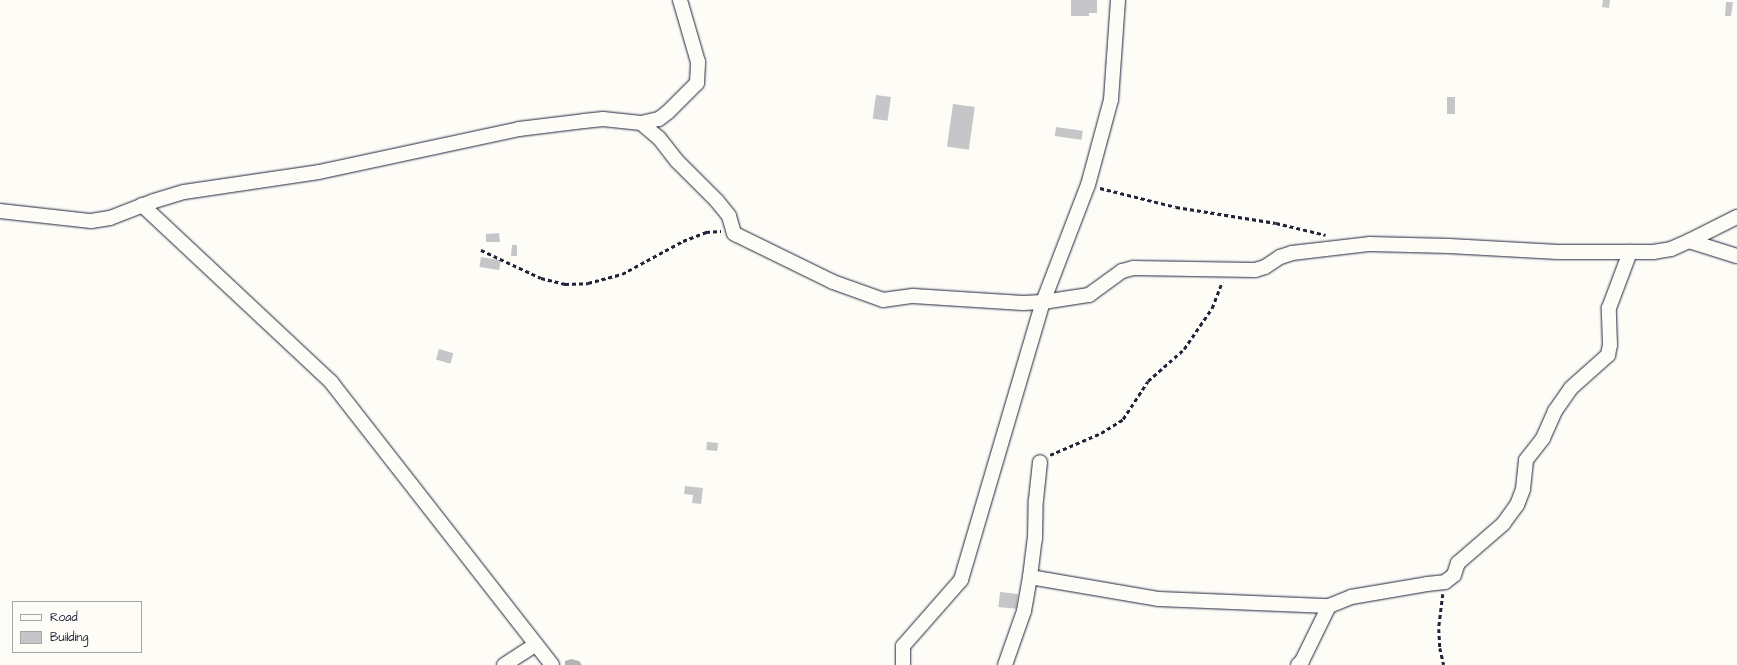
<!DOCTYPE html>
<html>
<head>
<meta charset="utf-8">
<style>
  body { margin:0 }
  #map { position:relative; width:1737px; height:665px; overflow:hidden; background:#fdfcf7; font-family:"Architects Daughter",sans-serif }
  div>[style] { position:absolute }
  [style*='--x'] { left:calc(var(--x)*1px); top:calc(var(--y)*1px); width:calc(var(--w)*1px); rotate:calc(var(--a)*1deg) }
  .water>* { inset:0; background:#b2b2b7 }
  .building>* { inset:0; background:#c6c6c8; transform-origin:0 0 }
  .path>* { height:2.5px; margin-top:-1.25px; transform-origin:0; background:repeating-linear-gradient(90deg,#22223b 0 4px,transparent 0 7px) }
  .roads { filter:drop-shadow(0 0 1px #22223b) drop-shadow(0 0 1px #22223b) }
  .street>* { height:14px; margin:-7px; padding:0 7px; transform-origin:7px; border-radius:7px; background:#fdfcf7 }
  span { translate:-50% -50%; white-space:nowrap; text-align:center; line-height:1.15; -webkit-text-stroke:3.5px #fdfcf7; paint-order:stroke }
  .legend { position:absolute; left:12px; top:601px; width:130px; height:52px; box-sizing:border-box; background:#fdfcf7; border:1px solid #a5a5ac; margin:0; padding:5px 7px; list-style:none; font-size:12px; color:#22223b }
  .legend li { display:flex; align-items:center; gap:8px; height:20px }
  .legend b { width:20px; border:1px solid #a5a5ac }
</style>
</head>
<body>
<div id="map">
  <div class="water">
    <div style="clip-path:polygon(571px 659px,579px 661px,582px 665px,565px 665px,565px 661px)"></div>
  </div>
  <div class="building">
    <div style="clip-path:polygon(1071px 0,1097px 0,1097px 13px,1089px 13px,1089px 16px,1071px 16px)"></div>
    <div style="clip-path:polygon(1603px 0,1610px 0,1609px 8px,1602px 7px)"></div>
    <div style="clip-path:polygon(1726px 2px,1733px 2px,1731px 16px,1725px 16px)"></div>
    <div style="left:876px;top:95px;width:15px;height:24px;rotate:8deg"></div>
    <div style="left:1447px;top:97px;width:8px;height:17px"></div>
    <div style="left:953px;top:104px;width:22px;height:43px;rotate:8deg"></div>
    <div style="left:1056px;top:127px;width:27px;height:9px;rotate:8deg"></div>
    <div style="clip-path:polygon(499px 233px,500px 242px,486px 242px,486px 234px)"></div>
    <div style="clip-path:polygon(512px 245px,517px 245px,517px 256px,511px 256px)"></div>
    <div style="left:481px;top:257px;width:20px;height:10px;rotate:9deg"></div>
    <div style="left:439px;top:349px;width:15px;height:11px;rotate:16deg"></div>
    <div style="left:707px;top:442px;width:11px;height:8px;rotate:5deg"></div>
    <div style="clip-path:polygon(685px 486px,703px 488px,701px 504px,692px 503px,693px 495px,684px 494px)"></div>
    <div style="left:1000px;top:592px;width:18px;height:15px;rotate:6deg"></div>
  </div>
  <div class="path">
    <div style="--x:1100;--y:188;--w:78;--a:14"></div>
    <div style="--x:1176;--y:207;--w:101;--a:9.1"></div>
    <div style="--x:1276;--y:223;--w:51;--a:13.5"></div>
    <div style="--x:481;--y:250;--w:66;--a:25"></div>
    <div style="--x:541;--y:278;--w:25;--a:14"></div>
    <div style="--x:565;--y:284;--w:23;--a:-2"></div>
    <div style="--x:588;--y:283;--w:35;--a:-15"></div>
    <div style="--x:622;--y:274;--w:69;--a:-28.4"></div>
    <div style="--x:683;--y:241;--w:25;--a:-21"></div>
    <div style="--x:706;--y:232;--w:15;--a:-4"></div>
    <div style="--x:1050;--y:455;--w:56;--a:-23.3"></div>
    <div style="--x:1101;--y:433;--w:26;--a:-32"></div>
    <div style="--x:1123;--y:419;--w:45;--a:-56.7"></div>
    <div style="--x:1148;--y:381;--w:48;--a:-41.6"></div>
    <div style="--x:1184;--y:349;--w:50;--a:-55.7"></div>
    <div style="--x:1212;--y:308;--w:28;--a:-69"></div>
    <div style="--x:1443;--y:594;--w:35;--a:97"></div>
    <div style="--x:1439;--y:629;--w:19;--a:87"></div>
    <div style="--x:1440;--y:648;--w:17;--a:77"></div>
  </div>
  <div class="roads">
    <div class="street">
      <div style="--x:641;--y:123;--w:23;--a:40"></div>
      <div style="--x:659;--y:138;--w:29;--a:52"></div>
      <div style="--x:677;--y:161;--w:57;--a:45"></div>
      <div style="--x:717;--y:201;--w:19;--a:51"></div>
      <div style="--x:729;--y:216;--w:18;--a:74"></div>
      <div style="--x:734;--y:233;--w:4;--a:34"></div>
      <div style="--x:737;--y:235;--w:107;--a:26.1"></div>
      <div style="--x:833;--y:282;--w:53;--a:19.8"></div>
      <div style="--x:883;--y:300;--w:30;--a:-8"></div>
      <div style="--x:913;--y:296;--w:110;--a:3.6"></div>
      <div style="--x:1023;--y:303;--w:20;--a:-3"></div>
      <div style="--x:1043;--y:302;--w:47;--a:-8.7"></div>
      <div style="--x:1089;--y:295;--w:41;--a:-36"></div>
      <div style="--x:1122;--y:271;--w:11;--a:-15"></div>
      <div style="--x:1133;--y:268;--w:122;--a:0.9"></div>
      <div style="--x:1255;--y:270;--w:10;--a:-17"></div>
      <div style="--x:1265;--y:267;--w:18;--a:-34"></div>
      <div style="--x:1280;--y:257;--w:13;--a:-18"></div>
      <div style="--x:1292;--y:253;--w:79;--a:-6.6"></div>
      <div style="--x:1370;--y:244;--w:79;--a:1.5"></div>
      <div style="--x:1449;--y:246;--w:109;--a:3.2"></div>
      <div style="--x:1558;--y:252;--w:95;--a:0"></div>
      <div style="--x:1653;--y:252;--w:18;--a:-9"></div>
      <div style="--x:1671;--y:249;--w:20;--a:-24"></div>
      <div style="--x:1689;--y:241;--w:54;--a:-26.6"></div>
      <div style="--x:142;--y:205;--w:259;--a:43.1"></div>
      <div style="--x:331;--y:382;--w:359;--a:52"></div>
      <div style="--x:0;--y:211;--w:92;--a:6.3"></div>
      <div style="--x:91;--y:221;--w:19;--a:-9"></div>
      <div style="--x:110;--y:218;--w:47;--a:-21.1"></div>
      <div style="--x:154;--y:201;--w:31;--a:-17"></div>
      <div style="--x:184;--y:192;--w:136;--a:-8.4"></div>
      <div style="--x:319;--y:172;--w:205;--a:-12.1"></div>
      <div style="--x:519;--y:129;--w:65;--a:-7"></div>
      <div style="--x:584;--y:121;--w:19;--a:-6"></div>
      <div style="--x:603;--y:119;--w:38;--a:6"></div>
      <div style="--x:641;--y:123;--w:18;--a:-13"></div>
      <div style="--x:659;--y:119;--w:11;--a:-38"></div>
      <div style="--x:668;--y:112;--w:41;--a:-45"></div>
      <div style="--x:697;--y:83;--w:21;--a:-87"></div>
      <div style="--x:698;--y:62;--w:65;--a:-106.2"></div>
      <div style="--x:1689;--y:241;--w:50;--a:17.4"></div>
      <div style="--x:1030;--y:577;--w:131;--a:9.7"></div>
      <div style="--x:1159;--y:599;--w:170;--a:2.4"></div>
      <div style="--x:1329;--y:606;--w:24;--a:-22"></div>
      <div style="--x:1351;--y:597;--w:77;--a:-9.7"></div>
      <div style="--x:1427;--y:584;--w:18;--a:-6"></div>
      <div style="--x:1445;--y:582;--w:11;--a:-38"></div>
      <div style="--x:1454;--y:575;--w:13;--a:-72"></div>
      <div style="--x:1458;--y:563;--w:60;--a:-40.9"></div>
      <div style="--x:1503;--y:524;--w:24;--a:-54"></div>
      <div style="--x:1517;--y:505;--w:17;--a:-69"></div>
      <div style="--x:1523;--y:489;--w:29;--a:-84"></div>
      <div style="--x:1526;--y:460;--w:28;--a:-52"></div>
      <div style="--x:1543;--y:438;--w:30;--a:-66"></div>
      <div style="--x:1555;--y:411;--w:28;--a:-55"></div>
      <div style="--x:1571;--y:388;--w:50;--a:-41.7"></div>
      <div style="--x:1608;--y:355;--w:10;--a:-79"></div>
      <div style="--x:1610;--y:345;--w:37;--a:-92"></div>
      <div style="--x:1609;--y:308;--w:60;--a:-69.4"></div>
      <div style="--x:504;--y:665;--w:38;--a:-33"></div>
      <div style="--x:903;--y:665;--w:19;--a:-90"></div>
      <div style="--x:903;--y:646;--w:88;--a:-48.7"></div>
      <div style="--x:961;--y:580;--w:290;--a:-73.6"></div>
      <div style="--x:1043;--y:302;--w:125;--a:-69"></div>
      <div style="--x:1088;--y:185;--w:88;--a:-74.9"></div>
      <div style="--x:1111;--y:100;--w:100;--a:-86"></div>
      <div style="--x:1005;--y:665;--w:57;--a:-70.6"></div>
      <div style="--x:1024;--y:611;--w:35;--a:-80"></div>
      <div style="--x:1030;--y:577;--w:38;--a:-83"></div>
      <div style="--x:1035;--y:539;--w:39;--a:-89"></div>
      <div style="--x:1036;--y:500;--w:38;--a:-84"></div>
      <div style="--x:1298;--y:665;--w:6;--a:-45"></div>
      <div style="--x:1302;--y:661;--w:61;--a:-63.9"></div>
    </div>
  </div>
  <ul class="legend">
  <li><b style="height:5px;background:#fdfcf7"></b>Road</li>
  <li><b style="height:11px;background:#c6c6c8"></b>Building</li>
  </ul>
</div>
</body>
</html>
